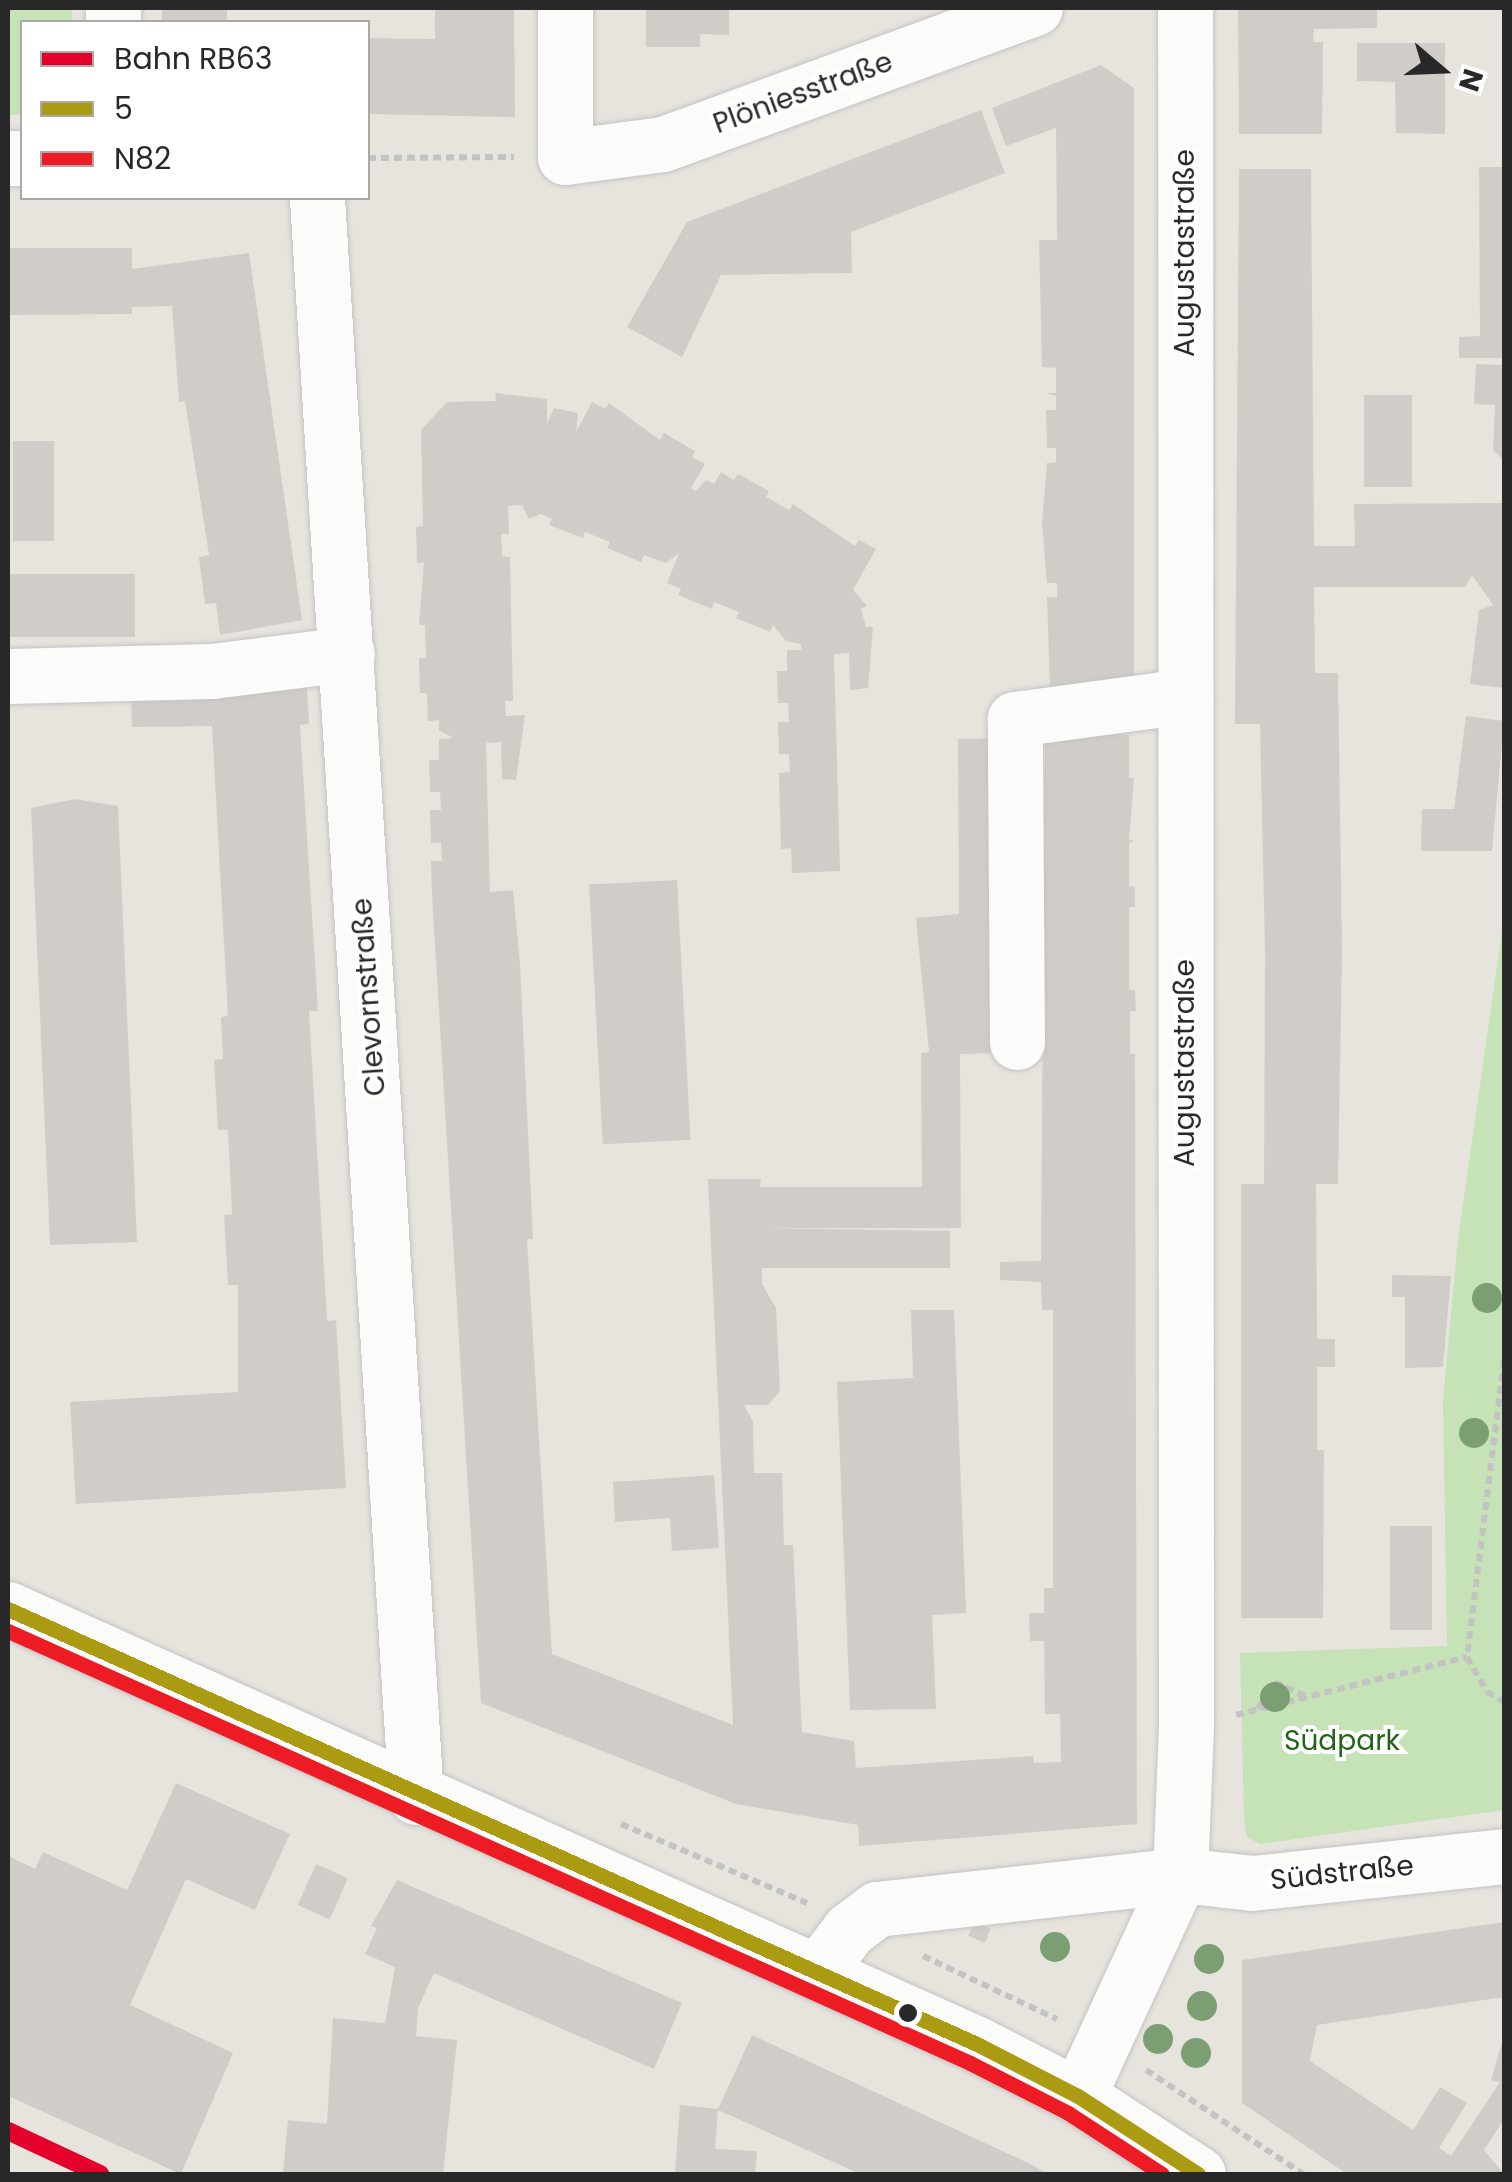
<!DOCTYPE html>
<html>
<head>
<meta charset="utf-8">
<style>
  body { margin:0 }
  #map { position:relative; width:1512px; height:2182px; overflow:hidden; background:#e7e4de; font-family:Poppins,sans-serif }
  div>[style] { position:absolute }
  [style*='--x'] { left:calc(var(--x)*1px); top:calc(var(--y)*1px); width:calc(var(--w)*1px); rotate:calc(var(--a)*1deg) }
  .green>* { inset:0; background:#c5e3b6 }
  .building>* { inset:0; background:#d0cdc9; transform-origin:0 0 }
  .path>* { height:6px; margin-top:-3px; transform-origin:0; background:repeating-linear-gradient(90deg,#c4c3c3 0 8px,transparent 0 13px) }
  .roads { filter:drop-shadow(0 0 2px #c4c3c3) drop-shadow(0 0 2px #c4c3c3) }
  .minor>* { height:55px; margin:-27.5px; padding:0 27.5px; transform-origin:27.5px; border-radius:27.5px; background:#fbfbfa }
  .bus-1>* { height:15px; margin:-7.5px; padding:0 7.5px; transform-origin:7.5px; border-radius:7.5px; background:#ab9b13 }
  .bus-2>* { height:15px; margin:-7.5px; padding:0 7.5px; transform-origin:7.5px; border-radius:7.5px; background:#ed1c24 }
  .rail-1>* { height:18px; margin:-9px; padding:0 9px; transform-origin:9px; border-radius:9px; background:#e4002b }
  .trees>* { width:30px; height:30px; margin:-15px; border-radius:50%; background:#7b9e72 }
  .dots>* { width:28px; height:28px; translate:-50% -50%; box-sizing:border-box; border:5px solid #fff; border-radius:50% }
  span { translate:-50% -50%; white-space:nowrap; text-align:center; line-height:1.15; -webkit-text-stroke:8px #fff; paint-order:stroke }
  .street-label { font-size:28px; color:#282828 }
  .park-label { font-size:28px; color:#236419 }
  .frame { position:absolute; inset:0; border:10px solid #282828; pointer-events:none }
  .legend { position:absolute; left:20px; top:20px; width:350px; height:180px; box-sizing:border-box; background:#fff; border:2px solid #a9a9a9; margin:0; padding:12px 18px; list-style:none; font-size:30px; color:#282828 }
  .legend li { display:flex; align-items:center; gap:20px; height:50px }
  .legend b { width:50px; border:2px solid #a9a9a9 }
  .north { position:absolute; left:1392px; top:20px; width:100px; height:100px; -webkit-text-stroke:8px #fff; paint-order:stroke; rotate:109deg; font-size:28px; font-weight:700; line-height:40px; text-align:center; color:#282828 }
  .north::after { content:''; display:block; margin:auto; width:35px; height:45px; background:#282828; clip-path:polygon(50% 0,100% 100%,50% 72%,0 100%) }
</style>
</head>
<body>
<div id="map">
  <div class="green">
    <div style="clip-path:polygon(8px 8px,72px 8px,72px 22px,22px 22px,22px 115px,8px 115px)"></div>
    <div style="clip-path:polygon(1504px 918px,1504px 1810px,1260px 1844px,1247px 1837px,1244px 1819px,1240px 1653px,1447px 1646px,1443px 1401px,1458px 1239px)"></div>
  </div>
  <div class="building">
    <div style="left:162px;top:8px;width:65px;height:14px"></div>
    <div style="clip-path:polygon(435px 8px,514px 8px,515px 117px,368px 114px,368px 38px,435px 39px)"></div>
    <div style="clip-path:polygon(646px 8px,729px 8px,729px 35px,700px 34px,700px 47px,646px 47px)"></div>
    <div style="clip-path:polygon(1238px 8px,1377px 8px,1377px 28px,1314px 29px,1313px 42px,1323px 42px,1322px 134px,1239px 134px)"></div>
    <div style="clip-path:polygon(1357px 43px,1445px 43px,1445px 134px,1396px 133px,1395px 82px,1357px 81px)"></div>
    <div style="clip-path:polygon(1101px 65px,1134px 88px,1134px 686px,1050px 689px,1047px 597px,1057px 598px,1057px 583px,1047px 583px,1042px 522px,1047px 463px,1056px 462px,1056px 448px,1047px 448px,1046px 410px,1056px 410px,1056px 396px,1046px 393px,1056px 393px,1056px 368px,1042px 367px,1039px 240px,1057px 240px,1056px 128px,1006px 146px,992px 108px)"></div>
    <div style="clip-path:polygon(981px 110px,1005px 173px,851px 232px,852px 273px,721px 275px,682px 357px,627px 327px,687px 222px)"></div>
    <div style="clip-path:polygon(1479px 167px,1504px 167px,1504px 358px,1459px 358px,1459px 337px,1480px 336px)"></div>
    <div style="clip-path:polygon(1239px 169px,1311px 169px,1314px 546px,1355px 546px,1354px 504px,1504px 503px,1504px 688px,1470px 684px,1479px 610px,1493px 605px,1472px 575px,1465px 587px,1314px 587px,1315px 673px,1338px 673px,1342px 952px,1338px 1184px,1316px 1184px,1317px 1339px,1335px 1339px,1335px 1367px,1317px 1367px,1317px 1450px,1324px 1450px,1323px 1618px,1241px 1618px,1241px 1184px,1264px 1184px,1265px 952px,1260px 724px,1235px 724px)"></div>
    <div style="clip-path:polygon(8px 248px,132px 248px,132px 269px,249px 253px,302px 620px,220px 635px,216px 603px,205px 604px,199px 557px,209px 555px,185px 401px,179px 402px,172px 306px,132px 307px,132px 314px,8px 315px)"></div>
    <div style="clip-path:polygon(1476px 364px,1504px 365px,1504px 460px,1493px 450px,1495px 405px,1474px 404px)"></div>
    <div style="clip-path:polygon(495px 393px,547px 399px,547px 424px,554px 408px,578px 413px,576px 432px,592px 402px,605px 409px,609px 403px,660px 440px,664px 433px,695px 451px,692px 457px,705px 464px,691px 488px,696px 491px,706px 480px,714px 484px,721px 472px,734px 480px,738px 474px,769px 491px,766px 497px,789px 510px,793px 504px,855px 546px,859px 540px,876px 549px,853px 590px,867px 606px,861px 609px,866px 627px,873px 627px,868px 688px,850px 690px,849px 653px,834px 654px,840px 871px,792px 873px,791px 848px,781px 849px,779px 773px,790px 772px,789px 754px,779px 754px,778px 722px,789px 722px,788px 703px,778px 703px,777px 671px,787px 671px,787px 650px,801px 650px,801px 644px,786px 641px,773px 625px,770px 632px,736px 618px,739px 612px,714px 602px,712px 609px,678px 595px,681px 589px,667px 583px,679px 553px,666px 563px,644px 555px,641px 562px,607px 548px,610px 542px,585px 532px,583px 538px,549px 525px,552px 519px,541px 514px,529px 519px,522px 505px,508px 506px,509px 534px,501px 534px,502px 556px,510px 557px,513px 701px,505px 701px,506px 716px,525px 715px,516px 780px,502px 779px,501px 742px,486px 743px,490px 892px,513px 890px,520px 964px,533px 1239px,527px 1239px,552px 1654px,733px 1725px,708px 1179px,761px 1179px,760px 1187px,922px 1187px,921px 1053px,929px 1052px,916px 918px,959px 914px,958px 739px,1000px 738px,1000px 1053px,960px 1054px,961px 1228px,763px 1228px,950px 1231px,950px 1268px,762px 1268px,762px 1284px,776px 1308px,780px 1391px,768px 1405px,744px 1405px,753px 1422px,754px 1473px,782px 1473px,784px 1545px,793px 1545px,802px 1732px,854px 1741px,856px 1768px,1033px 1756px,1034px 1763px,1061px 1762px,1060px 1714px,1045px 1714px,1044px 1641px,1030px 1641px,1029px 1613px,1044px 1613px,1044px 1588px,1053px 1588px,1053px 1310px,1042px 1310px,1041px 1282px,1000px 1280px,1000px 1262px,1041px 1261px,1045px 735px,1129px 735px,1129px 778px,1134px 778px,1129px 840px,1134px 840px,1129px 844px,1129px 886px,1135px 887px,1135px 907px,1129px 907px,1129px 990px,1135px 990px,1136px 1011px,1130px 1011px,1130px 1054px,1135px 1054px,1137px 1824px,859px 1846px,858px 1825px,736px 1804px,481px 1703px,432px 895px,431px 861px,442px 861px,441px 842px,431px 843px,430px 810px,441px 810px,440px 792px,430px 792px,429px 760px,439px 760px,439px 739px,453px 738px,439px 730px,439px 720px,428px 721px,427px 693px,420px 693px,419px 658px,426px 658px,425px 625px,419px 625px,424px 562px,417px 563px,416px 527px,423px 526px,421px 430px,447px 402px,496px 401px)"></div>
    <div style="left:1364px;top:395px;width:48px;height:92px"></div>
    <div style="left:54px;top:441px;width:100px;height:41px;rotate:90deg"></div>
    <div style="left:135px;top:574px;width:63px;height:127px;rotate:90deg"></div>
    <div style="clip-path:polygon(307px 687px,309px 724px,300px 725px,318px 1011px,309px 1011px,327px 1321px,336px 1320px,346px 1488px,76px 1504px,70px 1402px,238px 1392px,238px 1285px,228px 1285px,224px 1215px,232px 1214px,228px 1130px,218px 1130px,214px 1060px,223px 1059px,221px 1017px,228px 1016px,212px 726px,132px 727px,131px 689px)"></div>
    <div style="clip-path:polygon(1466px 716px,1504px 721px,1492px 851px,1421px 851px,1422px 809px,1454px 809px)"></div>
    <div style="clip-path:polygon(75px 799px,118px 806px,137px 1242px,50px 1245px,31px 808px)"></div>
    <div style="left:677px;top:880px;width:260px;height:88px;rotate:87deg"></div>
    <div style="clip-path:polygon(1392px 1275px,1451px 1276px,1443px 1367px,1405px 1368px,1405px 1297px,1392px 1297px)"></div>
    <div style="clip-path:polygon(911px 1310px,954px 1310px,966px 1613px,932px 1615px,936px 1709px,850px 1710px,837px 1382px,913px 1378px)"></div>
    <div style="clip-path:polygon(714px 1475px,719px 1548px,672px 1551px,670px 1518px,615px 1522px,613px 1482px)"></div>
    <div style="left:1390px;top:1526px;width:42px;height:104px"></div>
    <div style="clip-path:polygon(176px 1783px,290px 1834px,255px 1910px,186px 1879px,130px 2005px,233px 2053px,181px 2174px,8px 2096px,8px 1856px,35px 1869px,43px 1852px,127px 1890px)"></div>
    <div style="left:316px;top:1864px;width:35px;height:45px;rotate:24deg"></div>
    <div style="clip-path:polygon(397px 1880px,682px 2003px,654px 2069px,434px 1973px,418px 2008px,416px 2036px,457px 2040px,443px 2174px,283px 2174px,288px 2120px,327px 2124px,333px 2018px,385px 2023px,395px 1967px,365px 1954px,377px 1928px,371px 1926px)"></div>
    <div style="left:974px;top:1922px;width:18px;height:15px;rotate:22deg"></div>
    <div style="clip-path:polygon(1504px 1922px,1504px 1997px,1317px 2025px,1310px 2061px,1413px 2130px,1440px 2087px,1467px 2103px,1439px 2148px,1451px 2156px,1500px 2082px,1491px 2080px,1504px 2036px,1504px 2119px,1484px 2150px,1504px 2174px,1347px 2174px,1242px 2103px,1242px 1960px)"></div>
    <div style="clip-path:polygon(752px 2035px,1026px 2162px,1048px 2174px,860px 2174px,718px 2110px,715px 2149px,757px 2151px,755px 2174px,675px 2174px,680px 2105px,718px 2109px)"></div>
  </div>
  <div class="path">
    <div style="--x:368;--y:158;--w:146;--a:-0.4"></div>
    <div style="--x:1504;--y:1360;--w:299;--a:97.1"></div>
    <div style="--x:1467;--y:1657;--w:40;--a:60.3"></div>
    <div style="--x:1487;--y:1692;--w:20;--a:30"></div>
    <div style="--x:1258;--y:1709;--w:31;--a:-59"></div>
    <div style="--x:1274;--y:1682;--w:35;--a:24"></div>
    <div style="--x:1236;--y:1715;--w:238;--a:-14.1"></div>
    <div style="--x:621;--y:1824;--w:202;--a:23"></div>
    <div style="--x:923;--y:1956;--w:148;--a:25.2"></div>
    <div style="--x:1146;--y:2070;--w:188;--a:33.5"></div>
  </div>
  <div class="roads">
    <div class="minor">
      <div style="--x:113;--y:8;--w:14;--a:90"></div>
      <div style="--x:565;--y:8;--w:149;--a:90"></div>
      <div style="--x:565;--y:157;--w:99;--a:-7.6"></div>
      <div style="--x:663;--y:144;--w:396;--a:-20.1"></div>
      <div style="--x:8;--y:158;--w:14;--a:0"></div>
      <div style="--x:317;--y:198;--w:1602;--a:86.46"></div>
      <div style="--x:8;--y:676;--w:204;--a:-1.4"></div>
      <div style="--x:212;--y:671;--w:136;--a:-7.2"></div>
      <div style="--x:1017;--y:1042;--w:323;--a:-90.4"></div>
      <div style="--x:1015;--y:719;--w:172;--a:-7.7"></div>
      <div style="--x:8;--y:1609;--w:1064;--a:24.18"></div>
      <div style="--x:979;--y:2045;--w:111;--a:27.3"></div>
      <div style="--x:1078;--y:2096;--w:143;--a:33"></div>
      <div style="--x:819;--y:1970;--w:50;--a:-53.1"></div>
      <div style="--x:849;--y:1930;--w:35;--a:-37"></div>
      <div style="--x:877;--y:1909;--w:305;--a:-6.4"></div>
      <div style="--x:1180;--y:1875;--w:72;--a:6.3"></div>
      <div style="--x:1252;--y:1883;--w:253;--a:-6.1"></div>
      <div style="--x:1078;--y:2096;--w:243;--a:-65.2"></div>
      <div style="--x:1180;--y:1875;--w:148;--a:-87.7"></div>
      <div style="--x:1186;--y:1727;--w:1719;--a:-90.03"></div>
    </div>
  </div>
  <div class="bus-1">
    <div style="--x:8;--y:1609;--w:1064;--a:24.18"></div>
    <div style="--x:979;--y:2045;--w:111;--a:27.3"></div>
    <div style="--x:1078;--y:2096;--w:143;--a:33"></div>
  </div>
  <div class="bus-2">
    <div style="--x:8;--y:1631;--w:1055;--a:24.18"></div>
    <div style="--x:970;--y:2063;--w:110;--a:27"></div>
    <div style="--x:1068;--y:2113;--w:112;--a:33"></div>
  </div>
  <div class="rail-1">
    <div style="--x:8;--y:2131;--w:102;--a:25.1"></div>
  </div>
  <div class="trees">
    <div style="left:1487px;top:1298px"></div>
    <div style="left:1474px;top:1433px"></div>
    <div style="left:1275px;top:1697px"></div>
    <div style="left:1055px;top:1947px"></div>
    <div style="left:1209px;top:1959px"></div>
    <div style="left:1202px;top:2006px"></div>
    <div style="left:1158px;top:2039px"></div>
    <div style="left:1196px;top:2053px"></div>
  </div>
  <div class="dots">
    <div style="left:908px;top:2013px;background:#282828"></div>
  </div>
  <div class="street-label">
    <span style="left:803px;top:93px;rotate:-20deg">Plöniesstraße</span>
    <span style="left:1185px;top:253px;rotate:-90deg">Augustastraße</span>
    <span style="left:369px;top:997px;rotate:-94deg">Clevornstraße</span>
    <span style="left:1185px;top:1063px;rotate:-90deg">Augustastraße</span>
    <span style="left:1342px;top:1873px;rotate:-6deg">Südstraße</span>
  </div>
  <div class="park-label">
    <span style="left:1342px;top:1741px">Südpark</span>
  </div>
  <div class="frame"></div>
  <ul class="legend">
  <li><b style="height:12px;background:#e4002b"></b>Bahn RB63</li>
  <li><b style="height:12px;background:#ab9b13"></b>5</li>
  <li><b style="height:12px;background:#ed1c24"></b>N82</li>
  </ul>
  <div class="north">N</div>
</div>
</body>
</html>
